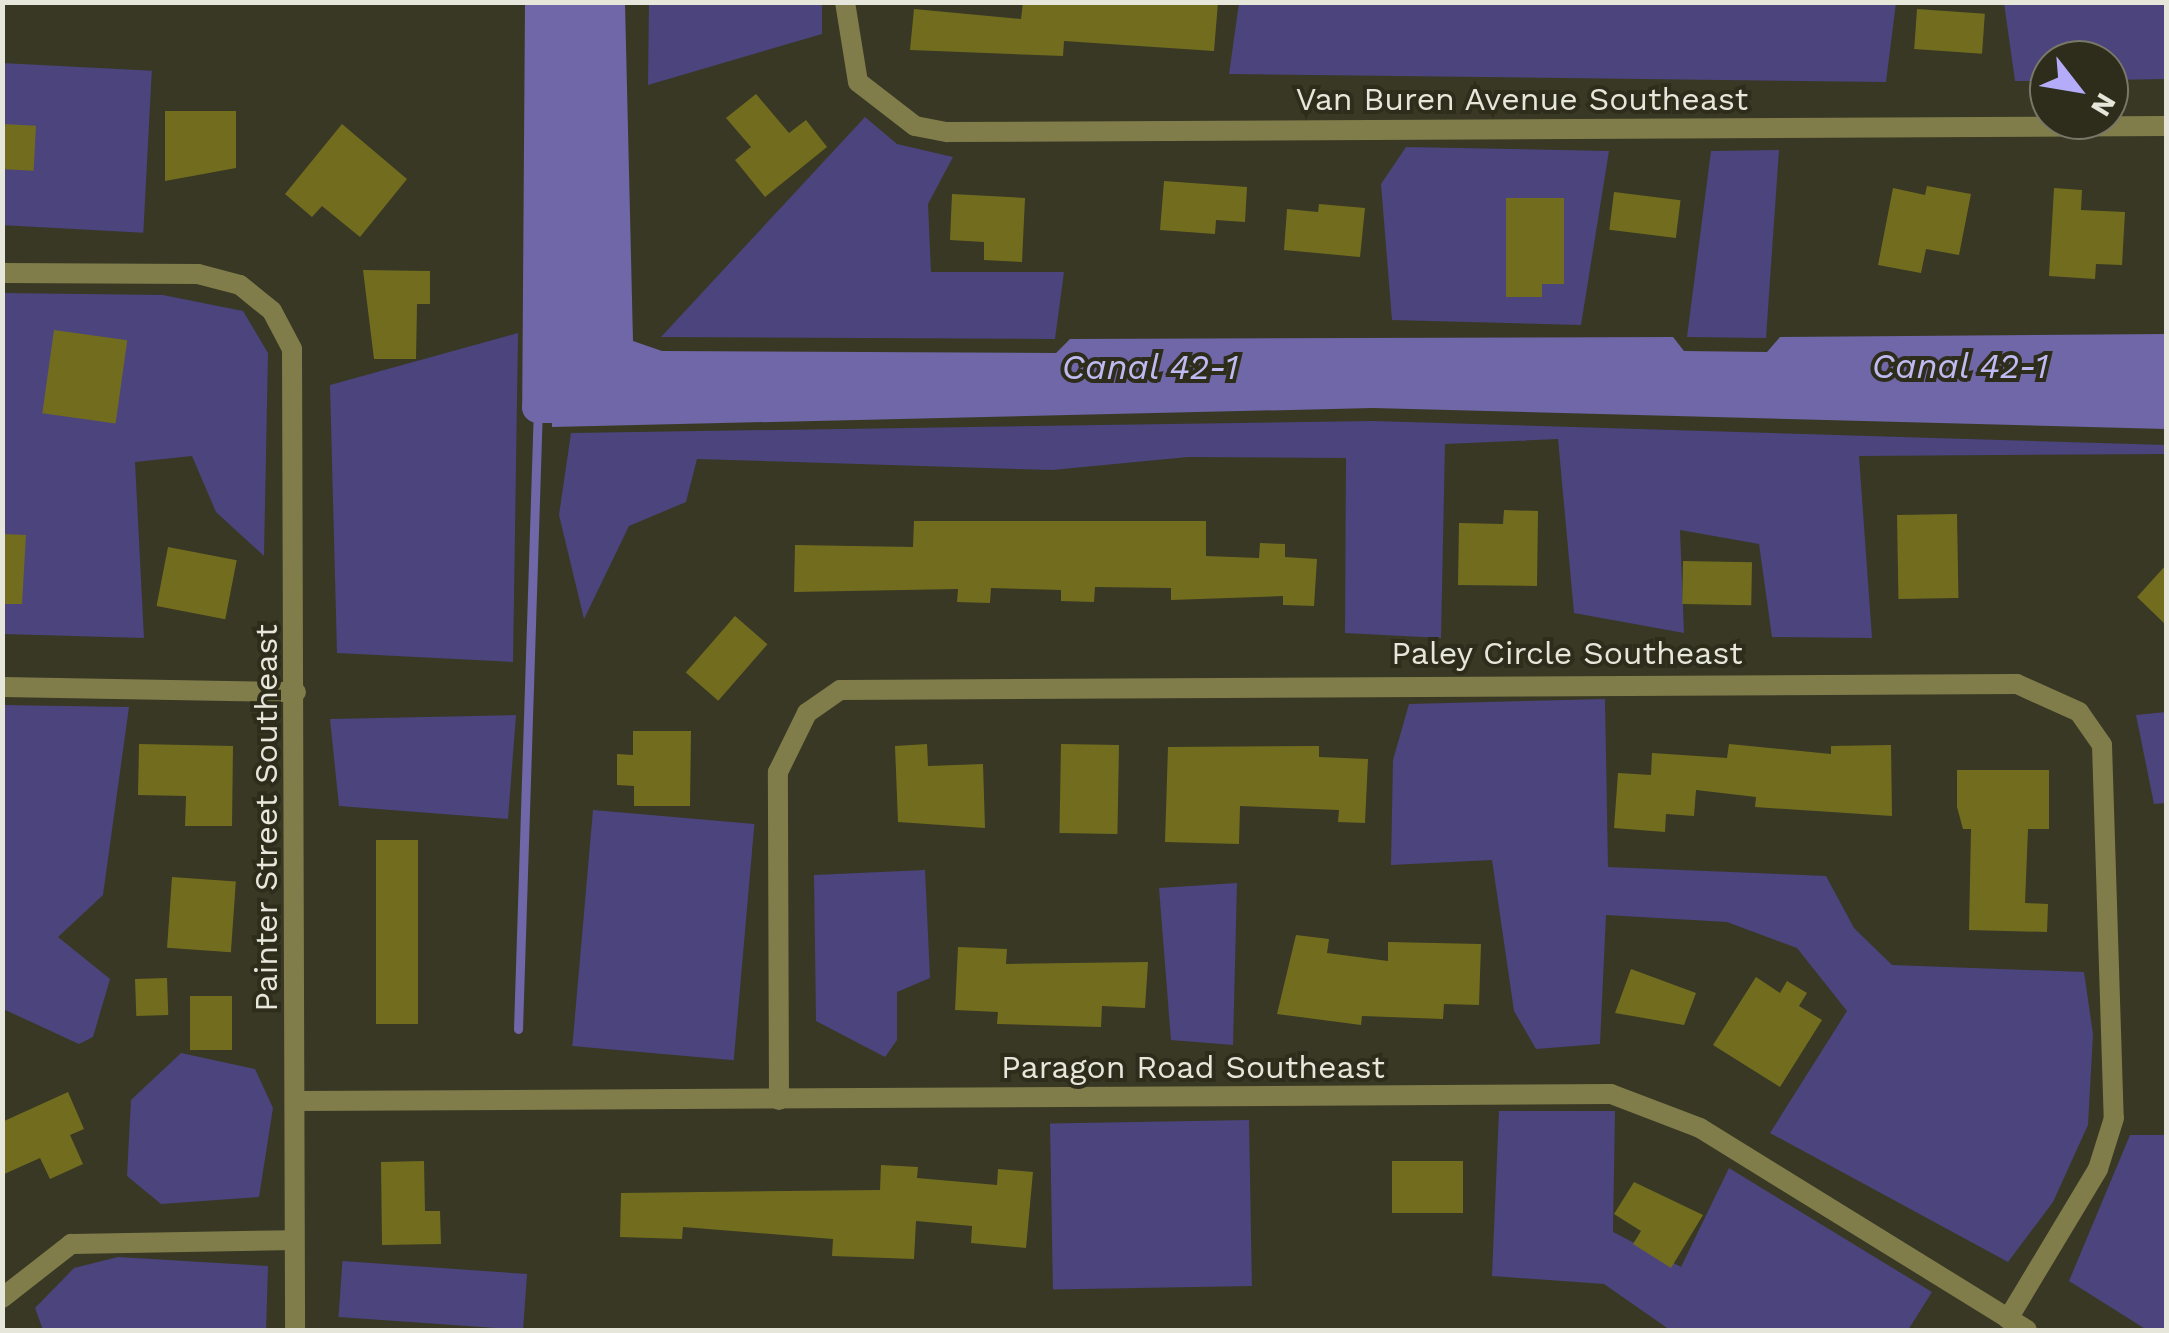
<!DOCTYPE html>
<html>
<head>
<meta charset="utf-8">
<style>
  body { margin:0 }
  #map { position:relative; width:2169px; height:1333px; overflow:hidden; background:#383825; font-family:"Work Sans",sans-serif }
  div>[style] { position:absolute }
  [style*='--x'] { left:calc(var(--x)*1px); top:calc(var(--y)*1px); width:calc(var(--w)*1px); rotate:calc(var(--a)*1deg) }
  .green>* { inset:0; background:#4b447d; transform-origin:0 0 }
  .water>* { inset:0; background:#6f67a7 }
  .stream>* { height:9px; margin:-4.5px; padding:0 4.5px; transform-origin:4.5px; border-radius:4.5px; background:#6f67a7 }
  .canal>* { height:32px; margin:-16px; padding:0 16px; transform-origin:16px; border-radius:16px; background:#6f67a7 }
  .building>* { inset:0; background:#726d1e; transform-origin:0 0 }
  .minor>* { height:20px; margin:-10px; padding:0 10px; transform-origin:10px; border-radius:10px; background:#807d4a }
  span { translate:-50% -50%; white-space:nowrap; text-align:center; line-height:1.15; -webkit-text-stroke:8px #2e2d1b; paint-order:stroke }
  .street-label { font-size:32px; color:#e6e6db }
  .water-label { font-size:35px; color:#bfbbf2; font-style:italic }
  .frame { position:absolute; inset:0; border:5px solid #e6e6db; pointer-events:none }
  .north { position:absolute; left:2029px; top:40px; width:100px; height:100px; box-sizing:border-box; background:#2e2d1b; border:2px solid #787768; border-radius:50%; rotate:121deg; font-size:28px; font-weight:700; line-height:40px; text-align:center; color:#e6e6db }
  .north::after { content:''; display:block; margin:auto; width:35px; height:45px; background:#b4acf9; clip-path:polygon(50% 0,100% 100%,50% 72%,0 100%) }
</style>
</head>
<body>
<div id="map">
  <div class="green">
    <div style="clip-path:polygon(649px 3px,822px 3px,822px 34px,648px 85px)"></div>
    <div style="clip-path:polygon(1239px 3px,1239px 2px,1896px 3px,1886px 82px,1229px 74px)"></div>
    <div style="clip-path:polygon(2004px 3px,2166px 3px,2166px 79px,2109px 80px,2109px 60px,2049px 60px,2049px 81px,2015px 81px)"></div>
    <div style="left:2px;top:63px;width:150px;height:162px;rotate:3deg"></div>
    <div style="clip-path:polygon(865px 117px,897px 144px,953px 157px,928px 204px,931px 272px,1064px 272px,1055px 339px,661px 337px)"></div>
    <div style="clip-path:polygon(1406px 147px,1609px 151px,1581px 325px,1392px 320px,1381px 184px)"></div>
    <div style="clip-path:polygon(1779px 150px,1766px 338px,1687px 337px,1711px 151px)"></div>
    <div style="clip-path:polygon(3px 293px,163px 295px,243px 311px,268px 353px,264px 556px,216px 512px,192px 456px,135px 462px,144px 638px,3px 634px)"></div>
    <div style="clip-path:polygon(518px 333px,513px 662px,337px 653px,330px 385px)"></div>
    <div style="clip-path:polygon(1374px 421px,2166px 445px,2166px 454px,1859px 456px,1872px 638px,1772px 637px,1759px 544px,1680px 530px,1684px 633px,1574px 613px,1558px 439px,1445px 444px,1441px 638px,1345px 633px,1346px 458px,1188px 457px,1052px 470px,697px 459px,686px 502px,629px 526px,584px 619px,559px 515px,571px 433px)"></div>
    <div style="clip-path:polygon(1605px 699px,1608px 867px,1826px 876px,1854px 928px,1892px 965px,2084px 972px,2093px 1034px,2088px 1125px,2053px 1202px,2008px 1262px,1770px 1133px,1847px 1011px,1797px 948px,1727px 922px,1606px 915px,1600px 1044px,1536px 1049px,1514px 1011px,1492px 860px,1391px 865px,1393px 760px,1409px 704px)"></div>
    <div style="clip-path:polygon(3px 705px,129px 707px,103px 895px,58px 937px,110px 979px,93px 1037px,79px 1044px,3px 1009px)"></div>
    <div style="clip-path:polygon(2166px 712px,2166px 803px,2154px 804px,2136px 715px)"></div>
    <div style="clip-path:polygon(516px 715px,508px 819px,339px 806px,330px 719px)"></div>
    <div style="left:593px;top:810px;width:162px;height:237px;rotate:5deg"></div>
    <div style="clip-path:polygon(925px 870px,930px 978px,897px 992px,897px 1040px,885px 1057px,816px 1021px,814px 875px)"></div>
    <div style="clip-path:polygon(1237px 883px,1233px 1045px,1171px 1040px,1159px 888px)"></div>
    <div style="clip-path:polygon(181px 1053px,255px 1069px,273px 1108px,259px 1197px,161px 1204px,127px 1176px,131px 1100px)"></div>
    <div style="clip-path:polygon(1499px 1111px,1615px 1111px,1613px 1232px,1681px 1267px,1729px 1168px,1932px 1292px,1908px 1330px,1670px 1330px,1604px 1284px,1492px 1276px)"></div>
    <div style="left:1249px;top:1120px;width:166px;height:199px;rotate:89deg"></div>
    <div style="clip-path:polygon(2130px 1135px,2166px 1135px,2166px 1330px,2147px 1330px,2069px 1281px)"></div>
    <div style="clip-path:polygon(118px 1257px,268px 1266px,266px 1330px,43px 1330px,35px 1308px,74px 1268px)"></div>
    <div style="left:527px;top:1274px;width:56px;height:185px;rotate:94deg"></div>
  </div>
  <div class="water">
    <div style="clip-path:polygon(548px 3px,625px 3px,633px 341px,662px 351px,1056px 353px,1070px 339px,1673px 337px,1684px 351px,1767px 352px,1780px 337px,2166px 334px,2166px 429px,1373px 408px,552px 427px)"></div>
  </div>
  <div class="stream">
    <div style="--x:518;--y:1029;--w:622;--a:-88.16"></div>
  </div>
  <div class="canal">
    <div style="--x:541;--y:2;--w:405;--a:90.4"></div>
    <div style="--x:538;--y:407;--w:59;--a:0"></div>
  </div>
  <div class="building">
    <div style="clip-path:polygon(1023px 2px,1218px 2px,1214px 51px,1064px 41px,1063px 56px,910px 50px,914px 9px,1021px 19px)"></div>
    <div style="left:1917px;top:9px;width:68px;height:40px;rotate:4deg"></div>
    <div style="clip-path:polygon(756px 94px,789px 133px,806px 120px,827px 147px,765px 197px,735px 160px,751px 147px,726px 118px)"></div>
    <div style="clip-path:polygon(165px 111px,236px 111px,236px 168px,165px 181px)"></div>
    <div style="left:2px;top:124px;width:34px;height:45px;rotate:3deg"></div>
    <div style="clip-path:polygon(342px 124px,407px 179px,360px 237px,322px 206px,312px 217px,285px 194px)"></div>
    <div style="clip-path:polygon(1164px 181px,1247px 187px,1245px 222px,1216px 220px,1215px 234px,1160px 230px)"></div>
    <div style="clip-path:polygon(1927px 186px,1971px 194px,1959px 255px,1926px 249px,1921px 273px,1878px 265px,1893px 188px,1925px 195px)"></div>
    <div style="clip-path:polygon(2054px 188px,2082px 190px,2081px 210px,2125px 212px,2122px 265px,2096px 264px,2095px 279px,2049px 276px)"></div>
    <div style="left:1614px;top:192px;width:67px;height:38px;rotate:7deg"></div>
    <div style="clip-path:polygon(952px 194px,1025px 198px,1022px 262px,984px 260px,984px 242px,950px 240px)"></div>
    <div style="clip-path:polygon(1506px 198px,1564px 198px,1564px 284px,1542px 284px,1542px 297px,1506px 297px)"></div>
    <div style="clip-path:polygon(1319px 204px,1365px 208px,1360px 257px,1284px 250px,1287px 209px,1318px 212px)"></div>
    <div style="clip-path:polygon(363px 270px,430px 271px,430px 304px,417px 304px,416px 359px,374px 359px)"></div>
    <div style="left:54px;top:330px;width:74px;height:84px;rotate:8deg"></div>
    <div style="clip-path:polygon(1504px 510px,1538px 511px,1537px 586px,1458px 585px,1459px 523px,1503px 524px)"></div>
    <div style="left:1957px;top:514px;width:84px;height:60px;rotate:89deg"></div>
    <div style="clip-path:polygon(914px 521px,1206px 521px,1206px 556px,1259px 558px,1260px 543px,1285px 544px,1285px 557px,1317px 559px,1314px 606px,1283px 605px,1283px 596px,1171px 600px,1171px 588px,1095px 587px,1094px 602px,1061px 601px,1061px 590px,991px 588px,990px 603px,957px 602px,958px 589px,794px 592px,795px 545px,913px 547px)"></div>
    <div style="clip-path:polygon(2px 534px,26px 535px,22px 604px,2px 604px)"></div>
    <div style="left:168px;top:547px;width:70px;height:60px;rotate:11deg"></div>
    <div style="left:1683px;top:561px;width:69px;height:43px;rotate:1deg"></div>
    <div style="clip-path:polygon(2166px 565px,2166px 625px,2137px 597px)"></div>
    <div style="left:735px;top:616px;width:43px;height:75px;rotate:41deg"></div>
    <div style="clip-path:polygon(633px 731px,691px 731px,690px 806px,634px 806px,634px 786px,617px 785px,617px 754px,633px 755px)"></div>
    <div style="clip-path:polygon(139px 744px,233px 746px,232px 826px,185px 826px,186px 796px,138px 795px)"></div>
    <div style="clip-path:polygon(927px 744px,928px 766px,983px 764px,985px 828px,898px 822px,895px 746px)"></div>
    <div style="left:1061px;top:744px;width:58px;height:89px;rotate:1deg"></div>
    <div style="clip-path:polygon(1729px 744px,1831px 754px,1831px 746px,1891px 745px,1892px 816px,1755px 807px,1756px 797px,1696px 790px,1694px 816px,1666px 814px,1665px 832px,1614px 828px,1618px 773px,1651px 775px,1652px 753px,1727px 758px)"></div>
    <div style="clip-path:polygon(1319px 746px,1319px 757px,1368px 759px,1365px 823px,1338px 822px,1339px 810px,1240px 806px,1239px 844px,1165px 842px,1168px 747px)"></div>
    <div style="clip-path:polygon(1957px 770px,2049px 770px,2049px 829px,2028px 829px,2025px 903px,2048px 904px,2047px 932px,1969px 930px,1971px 829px,1963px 829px,1957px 807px)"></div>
    <div style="left:376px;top:840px;width:42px;height:184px"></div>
    <div style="left:172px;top:877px;width:64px;height:71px;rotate:4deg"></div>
    <div style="clip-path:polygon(1296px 935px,1329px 939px,1327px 953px,1388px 961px,1388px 942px,1481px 944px,1479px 1005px,1444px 1004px,1443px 1019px,1362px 1016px,1361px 1025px,1277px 1014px)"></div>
    <div style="clip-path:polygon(958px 947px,1007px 949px,1006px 964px,1148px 962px,1145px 1008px,1102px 1006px,1101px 1027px,997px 1024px,998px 1012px,955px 1010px)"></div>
    <div style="clip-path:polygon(1631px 969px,1696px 993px,1684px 1025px,1615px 1013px)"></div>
    <div style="clip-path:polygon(1756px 977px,1780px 993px,1787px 981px,1807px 993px,1799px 1006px,1822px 1020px,1780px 1087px,1713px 1045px)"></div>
    <div style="left:167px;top:978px;width:37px;height:32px;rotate:88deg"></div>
    <div style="left:190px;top:996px;width:42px;height:54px"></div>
    <div style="clip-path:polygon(68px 1092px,84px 1129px,70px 1135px,83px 1164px,50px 1179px,40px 1158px,2px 1175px,2px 1122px)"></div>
    <div style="clip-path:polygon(424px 1161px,425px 1211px,440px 1211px,441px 1244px,382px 1245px,381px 1162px)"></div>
    <div style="left:1463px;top:1161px;width:52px;height:71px;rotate:90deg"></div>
    <div style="clip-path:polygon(881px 1165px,918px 1167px,917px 1178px,997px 1185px,998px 1169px,1033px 1172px,1026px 1248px,971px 1243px,972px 1226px,916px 1221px,914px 1259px,832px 1256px,833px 1239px,683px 1227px,682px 1239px,620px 1237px,621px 1193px,880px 1190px)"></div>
    <div style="clip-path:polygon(1634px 1182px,1703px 1215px,1671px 1268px,1633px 1244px,1641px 1231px,1614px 1214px)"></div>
  </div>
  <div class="minor">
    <div style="--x:845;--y:2;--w:81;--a:80.8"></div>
    <div style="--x:858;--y:82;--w:72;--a:37.7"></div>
    <div style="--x:915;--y:126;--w:33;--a:11"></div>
    <div style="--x:947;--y:132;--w:1219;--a:-0.28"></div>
    <div style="--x:2;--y:273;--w:196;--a:0.3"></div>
    <div style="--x:198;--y:274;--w:43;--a:14.7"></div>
    <div style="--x:240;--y:285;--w:41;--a:39.1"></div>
    <div style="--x:272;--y:311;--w:43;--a:62.2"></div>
    <div style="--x:292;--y:349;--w:981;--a:89.82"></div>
    <div style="--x:2;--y:687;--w:294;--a:1"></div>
    <div style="--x:779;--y:1100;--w:328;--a:-90.2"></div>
    <div style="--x:778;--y:772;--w:66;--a:-63.8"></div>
    <div style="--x:807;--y:713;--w:40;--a:-34.9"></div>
    <div style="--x:840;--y:690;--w:1177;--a:-0.29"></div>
    <div style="--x:2017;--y:684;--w:68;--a:24.3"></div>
    <div style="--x:2079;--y:712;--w:40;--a:55.1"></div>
    <div style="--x:2102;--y:745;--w:373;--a:88.2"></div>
    <div style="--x:2114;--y:1118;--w:53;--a:107.4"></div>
    <div style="--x:2098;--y:1169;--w:175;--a:121"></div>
    <div style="--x:296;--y:1101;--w:1315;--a:-0.3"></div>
    <div style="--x:1611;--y:1094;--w:95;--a:20.9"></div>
    <div style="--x:1700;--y:1128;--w:384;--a:31.7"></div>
    <div style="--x:2;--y:1298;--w:88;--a:-38"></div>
    <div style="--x:71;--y:1244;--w:222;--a:-1"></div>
  </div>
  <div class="street-label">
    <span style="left:1522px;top:99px">Van Buren Avenue Southeast</span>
    <span style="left:1567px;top:653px">Paley Circle Southeast</span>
    <span style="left:266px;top:818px;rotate:-90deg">Painter Street Southeast</span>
    <span style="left:1193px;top:1067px">Paragon Road Southeast</span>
  </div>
  <div class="water-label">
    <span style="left:1960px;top:366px">Canal 42-1</span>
    <span style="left:1150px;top:367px">Canal 42-1</span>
  </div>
  <div class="frame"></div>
  <div class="north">N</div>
</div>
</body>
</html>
